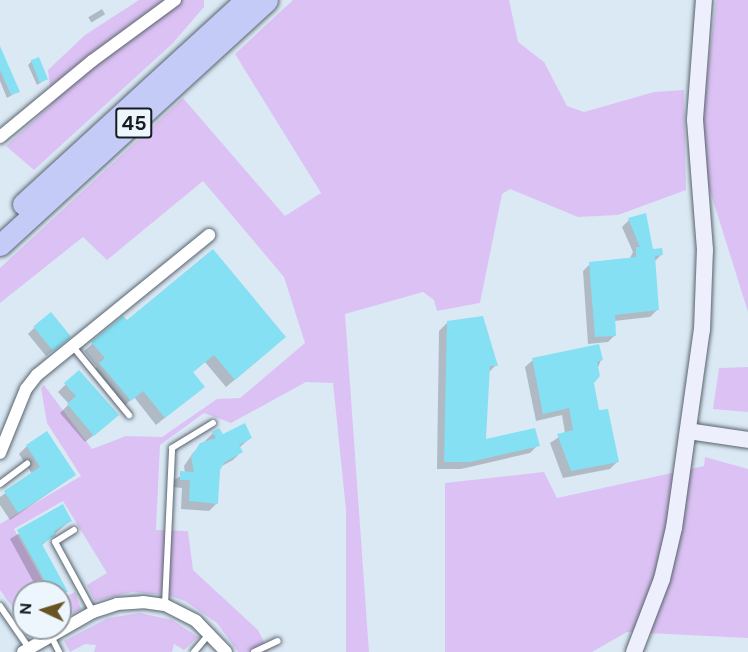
<!DOCTYPE html>
<html>
<head>
<meta charset="utf-8">
<style>
  body { margin:0 }
  #map { position:relative; width:748px; height:652px; overflow:hidden; background:#dbe9f5; font-family:"DM Sans",sans-serif }
  div>[style] { position:absolute }
  [style*='--x'] { left:calc(var(--x)*1px); top:calc(var(--y)*1px); width:calc(var(--w)*1px); rotate:calc(var(--a)*1deg) }
  .green>* { inset:0; background:#dcc2f4 }
  .shadow>* { inset:0; background:#0003; transform-origin:0 0 }
  .building>* { inset:0; background:#86e0f3; transform-origin:0 0 }
  .roads { filter:drop-shadow(0 0 2px #58646e) drop-shadow(0 0 2px #58646e) }
  .lane>* { height:6px; margin:-3px; padding:0 3px; transform-origin:3px; border-radius:3px; background:#fff }
  .street>* { height:12px; margin:-6px; padding:0 6px; transform-origin:6px; border-radius:6px; background:#fff }
  .secondary>* { height:16px; margin:-8px; padding:0 8px; transform-origin:8px; border-radius:8px; background:#edeffc }
  .highway>* { height:21px; margin:-10.5px; padding:0 10.5px; transform-origin:10.5px; border-radius:10.5px; background:#c3cbf6 }
  span { translate:-50% -50%; white-space:nowrap; text-align:center; line-height:1.15; -webkit-text-stroke:4.5px #edf6fd; paint-order:stroke }
  .shield-label span { padding:2px 4px; background:#edf6fd; border:2px solid; border-radius:4px; -webkit-text-stroke-width:0 }
  .shield-label { font-size:20px; color:#171c20; font-weight:700 }
  .north { position:absolute; left:12px; top:580px; width:60px; height:60px; box-sizing:border-box; background:#edf6fd; border:2px solid #979fa5; border-radius:50%; rotate:274deg; font-size:16px; font-weight:700; line-height:24px; text-align:center; color:#171c20 }
  .north::after { content:''; display:block; margin:auto; width:21px; height:27px; background:#695523; clip-path:polygon(50% 0,100% 100%,50% 72%,0 100%) }
</style>
</head>
<body>
<div id="map">
  <div class="green">
    <div style="clip-path:polygon(139px 0,204px 0,204px 7px,173px 43px,34px 170px,6px 146px,52px 104px,48px 70px,85px 35px)"></div>
    <div style="clip-path:polygon(293px 0,509px 0,518px 42px,544px 62px,567px 106px,584px 112px,654px 92px,684px 90px,686px 190px,618px 215px,578px 217px,510px 189px,502px 194px,480px 303px,437px 311px,434px 300px,423px 292px,345px 314px,369px 652px,346px 652px,346px 510px,333px 383px,306px 382px,231px 423px,204px 413px,160px 445px,156px 530px,188px 531px,193px 570px,258px 630px,269px 652px,238px 652px,217px 623px,185px 601px,167px 595px,132px 592px,95px 601px,87px 585px,107px 573px,63px 501px,14px 529px,49px 592px,24px 592px,24px 623px,0 590px,0 524px,81px 476px,47px 423px,41px 388px,44px 385px,92px 449px,126px 436px,162px 437px,217px 399px,240px 398px,305px 343px,284px 277px,203px 181px,107px 260px,83px 237px,0 303px,0 268px,183px 98px,285px 216px,321px 193px,235px 54px)"></div>
    <div style="clip-path:polygon(716px 0,748px 0,748px 312px,707px 181px,702px 118px)"></div>
    <div style="clip-path:polygon(748px 367px,748px 412px,713px 409px,719px 368px)"></div>
    <div style="clip-path:polygon(705px 457px,748px 469px,748px 638px,627px 632px,592px 652px,445px 652px,445px 483px,544px 472px,557px 498px,704px 466px)"></div>
    <div style="clip-path:polygon(75px 592px,81px 609px,60px 620px,60px 600px)"></div>
    <div style="clip-path:polygon(140px 613px,172px 620px,198px 637px,184px 650px,174px 644px,172px 652px,94px 652px,96px 645px,85px 644px,70px 652px,64px 641px,108px 618px)"></div>
  </div>
  <div class="shadow">
    <div style="left:102px;top:9px;width:6px;height:16px;rotate:59deg"></div>
    <div style="clip-path:polygon(0 56px,19px 91px,7px 98px,0 81px)"></div>
    <div style="clip-path:polygon(32px 61px,46px 79px,37px 85px,28px 65px)"></div>
    <div style="clip-path:polygon(629px 220px,652px 250px,661px 255px,654px 262px,657px 310px,650px 317px,614px 321px,615px 335px,608px 342px,588px 344px,583px 271px,590px 264px,629px 260px,633px 252px,622px 227px)"></div>
    <div style="clip-path:polygon(123px 318px,127px 322px,276px 345px,226px 387px,205px 362px,192px 373px,203px 387px,156px 425px,134px 397px,122px 408px,92px 372px,97px 367px,84px 351px)"></div>
    <div style="clip-path:polygon(447px 323px,496px 365px,488px 373px,485px 441px,538px 445px,530px 453px,461px 469px,437px 469px,439px 331px)"></div>
    <div style="clip-path:polygon(34px 328px,63px 343px,46px 356px,28px 334px)"></div>
    <div style="clip-path:polygon(533px 360px,601px 360px,592px 382px,598px 412px,618px 461px,610px 469px,563px 478px,550px 443px,565px 433px,562px 415px,536px 421px,525px 367px)"></div>
    <div style="clip-path:polygon(66px 384px,109px 423px,85px 442px,60px 413px,69px 404px,58px 392px)"></div>
    <div style="clip-path:polygon(213px 433px,250px 438px,239px 448px,241px 452px,233px 460px,220px 467px,217px 503px,209px 511px,181px 509px,182px 488px,173px 487px,173px 481px,185px 473px,184px 466px,193px 453px)"></div>
    <div style="clip-path:polygon(27px 446px,75px 475px,10px 520px,0 505px,0 497px,32px 474px,19px 454px)"></div>
    <div style="clip-path:polygon(63px 506px,71px 520px,41px 546px,66px 590px,60px 596px,60px 592px,39px 592px,10px 539px)"></div>
  </div>
  <div class="building">
    <div style="clip-path:polygon(0 46px,20px 92px,11px 95px,0 70px)"></div>
    <div style="left:39px;top:57px;width:24px;height:9px;rotate:68deg"></div>
    <div style="clip-path:polygon(646px 213px,653px 249px,662px 248px,663px 255px,655px 256px,659px 310px,615px 315px,616px 336px,595px 337px,589px 262px,636px 257px,636px 247px,640px 247px,628px 218px)"></div>
    <div style="clip-path:polygon(213px 249px,286px 337px,235px 380px,214px 355px,193px 372px,205px 387px,165px 418px,143px 391px,131px 401px,99px 363px,105px 358px,91px 342px,123px 316px,127px 320px)"></div>
    <div style="left:51px;top:312px;width:32px;height:23px;rotate:51deg"></div>
    <div style="clip-path:polygon(483px 316px,498px 366px,490px 366px,486px 439px,535px 428px,540px 446px,470px 462px,444px 462px,447px 321px)"></div>
    <div style="clip-path:polygon(599px 344px,603px 360px,597px 362px,600px 376px,594px 383px,599px 410px,608px 409px,619px 462px,571px 471px,557px 434px,573px 430px,569px 408px,543px 414px,532px 358px)"></div>
    <div style="clip-path:polygon(79px 370px,119px 415px,94px 436px,67px 404px,76px 396px,64px 383px)"></div>
    <div style="clip-path:polygon(245px 423px,252px 438px,239px 445px,243px 452px,225px 462px,220px 470px,218px 504px,189px 501px,190px 480px,180px 480px,180px 471px,194px 472px,191px 457px,200px 443px,216px 438px,212px 432px,219px 428px,223px 434px)"></div>
    <div style="clip-path:polygon(47px 431px,76px 475px,18px 513px,4px 491px,40px 467px,26px 445px)"></div>
    <div style="clip-path:polygon(63px 504px,72px 521px,54px 531px,56px 535px,42px 544px,68px 592px,51px 592px,17px 530px)"></div>
  </div>
  <div class="roads">
    <div class="lane">
      <div style="--x:74;--y:348;--w:87;--a:50.6"></div>
      <div style="--x:0;--y:484;--w:34;--a:-37"></div>
      <div style="--x:74;--y:530;--w:22;--a:148"></div>
      <div style="--x:55;--y:542;--w:80;--a:61.5"></div>
      <div style="--x:165;--y:605;--w:157;--a:-87.4"></div>
      <div style="--x:172;--y:448;--w:48;--a:-31.4"></div>
      <div style="--x:0;--y:606;--w:51;--a:55.4"></div>
      <div style="--x:51;--y:636;--w:18;--a:63"></div>
      <div style="--x:194;--y:652;--w:25;--a:-50"></div>
      <div style="--x:254;--y:652;--w:26;--a:-25"></div>
    </div>
    <div class="street">
      <div style="--x:0;--y:137;--w:119;--a:-39.6"></div>
      <div style="--x:92;--y:61;--w:103;--a:-36.3"></div>
      <div style="--x:0;--y:453;--w:69;--a:-67.9"></div>
      <div style="--x:26;--y:389;--w:18;--a:-52"></div>
      <div style="--x:37;--y:375;--w:222;--a:-39.1"></div>
      <div style="--x:23;--y:652;--w:81;--a:-29.7"></div>
      <div style="--x:93;--y:612;--w:25;--a:-18"></div>
      <div style="--x:117;--y:604;--w:26;--a:-4"></div>
      <div style="--x:143;--y:602;--w:22;--a:8"></div>
      <div style="--x:165;--y:605;--w:35;--a:27"></div>
      <div style="--x:196;--y:621;--w:43;--a:45.9"></div>
    </div>
    <div class="secondary">
      <div style="--x:688;--y:431;--w:61;--a:8.5"></div>
      <div style="--x:634;--y:652;--w:78;--a:-69"></div>
      <div style="--x:662;--y:579;--w:52;--a:-76.8"></div>
      <div style="--x:674;--y:528;--w:200;--a:-82"></div>
      <div style="--x:702;--y:330;--w:80;--a:-87.9"></div>
      <div style="--x:705;--y:250;--w:131;--a:-94.4"></div>
      <div style="--x:695;--y:119;--w:119;--a:-85.7"></div>
    </div>
    <div class="highway">
      <div style="--x:23;--y:204;--w:302;--a:-42.5"></div>
      <div style="--x:0;--y:245;--w:362;--a:-42.5"></div>
    </div>
  </div>
  <div class="shield-label">
    <span style="left:134px;top:123px">45</span>
  </div>
  <div class="north">N</div>
</div>
</body>
</html>
